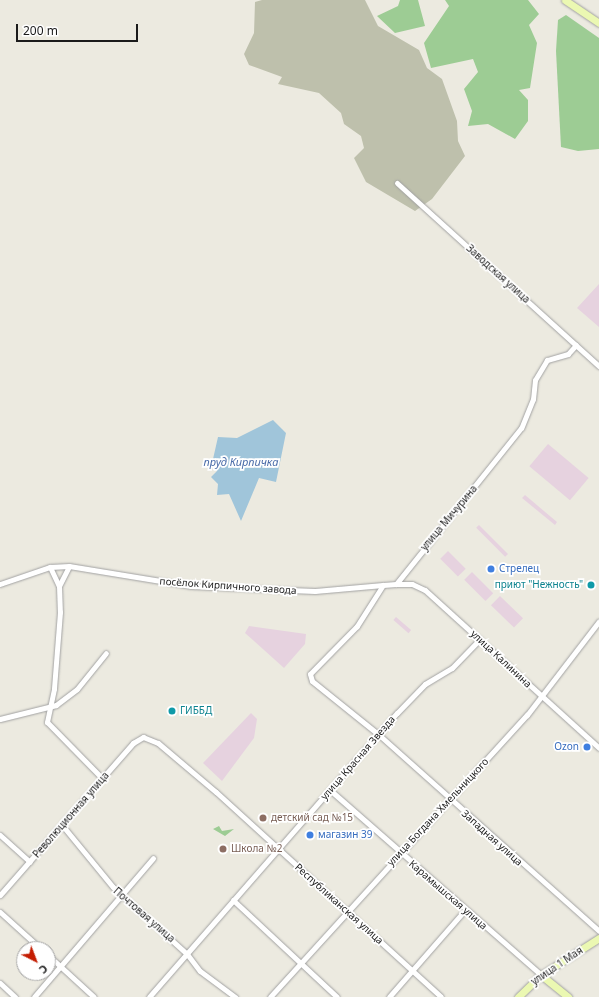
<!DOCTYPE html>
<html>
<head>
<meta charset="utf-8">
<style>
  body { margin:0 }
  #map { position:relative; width:599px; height:997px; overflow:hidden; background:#eceae0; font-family:"Noto Sans",sans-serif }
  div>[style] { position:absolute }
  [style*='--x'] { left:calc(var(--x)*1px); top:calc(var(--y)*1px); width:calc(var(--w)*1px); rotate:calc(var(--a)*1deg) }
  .industrial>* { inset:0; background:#e6d2df; transform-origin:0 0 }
  .construction>* { inset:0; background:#bec0ac }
  .forest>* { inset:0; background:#9dcc94 }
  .water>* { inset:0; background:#a0c5da }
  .roads { filter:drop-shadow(0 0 1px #a2a2a2) drop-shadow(0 0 1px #a2a2a2) }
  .street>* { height:5px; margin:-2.5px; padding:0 2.5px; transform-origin:2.5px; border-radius:2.5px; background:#fff }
  .secondary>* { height:7px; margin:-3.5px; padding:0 3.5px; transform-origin:3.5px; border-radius:3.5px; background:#ebf8b2 }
  .dots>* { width:11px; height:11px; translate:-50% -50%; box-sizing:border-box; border:2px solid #fff; border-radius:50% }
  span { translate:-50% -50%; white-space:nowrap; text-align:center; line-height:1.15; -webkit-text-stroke:3.5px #fff; paint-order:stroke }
  .street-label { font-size:10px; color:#1b1b1b }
  .shop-label { font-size:10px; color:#366cbe }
  .left { translate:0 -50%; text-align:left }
  .right { translate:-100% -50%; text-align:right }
  .culture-label { font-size:10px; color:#0d838f }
  .education-label { font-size:10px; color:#785e54 }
  .water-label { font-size:11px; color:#496ba8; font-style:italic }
  .north { position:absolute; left:16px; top:941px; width:40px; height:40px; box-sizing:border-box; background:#fff; border:1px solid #a4a4a4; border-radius:50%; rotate:138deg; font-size:11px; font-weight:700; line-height:16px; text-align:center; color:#1b1b1b }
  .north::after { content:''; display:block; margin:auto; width:14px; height:18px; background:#c41d02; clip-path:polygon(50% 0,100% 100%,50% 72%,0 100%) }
  .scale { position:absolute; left:16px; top:24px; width:122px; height:18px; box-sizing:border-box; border:2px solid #1b1b1b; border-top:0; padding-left:5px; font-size:12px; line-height:14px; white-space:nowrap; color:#1b1b1b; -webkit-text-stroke:3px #fff; paint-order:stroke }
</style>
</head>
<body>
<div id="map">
  <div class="industrial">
    <div style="clip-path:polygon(599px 284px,599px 327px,577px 308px)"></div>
    <div style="left:548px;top:444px;width:53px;height:29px;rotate:40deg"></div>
    <div style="clip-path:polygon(525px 495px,557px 522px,555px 525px,522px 498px)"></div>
    <div style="left:479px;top:525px;width:41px;height:4px;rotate:45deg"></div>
    <div style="left:448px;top:551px;width:25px;height:11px;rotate:45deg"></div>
    <div style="left:472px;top:572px;width:30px;height:11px;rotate:45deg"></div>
    <div style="left:500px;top:596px;width:32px;height:13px;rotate:44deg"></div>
    <div style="left:396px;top:617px;width:20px;height:4px;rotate:41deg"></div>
    <div style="clip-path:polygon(249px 626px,306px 634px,305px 644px,284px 668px,245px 633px)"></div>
    <div style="clip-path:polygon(251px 713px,257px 719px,254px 738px,222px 781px,203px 763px)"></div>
  </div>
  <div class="construction">
    <div style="clip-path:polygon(262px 0,365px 0,378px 26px,419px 50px,427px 68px,442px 79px,457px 121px,458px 141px,465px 156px,432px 199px,415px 211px,366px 182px,354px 158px,364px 148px,361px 136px,344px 124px,341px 113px,319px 93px,278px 84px,282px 77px,249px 65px,244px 54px,254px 33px,255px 2px)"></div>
  </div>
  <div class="forest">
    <div style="clip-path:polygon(400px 0,418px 0,425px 26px,395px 33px,377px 16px,398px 6px)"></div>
    <div style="clip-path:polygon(445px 0,528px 0,539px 14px,529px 25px,537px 43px,530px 88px,519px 90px,528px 100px,528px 121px,515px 139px,488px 124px,468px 126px,472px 111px,464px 89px,478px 72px,473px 59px,431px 68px,424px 43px,449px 6px)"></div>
    <div style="clip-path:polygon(566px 15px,599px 38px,599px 149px,578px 151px,561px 147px,556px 51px,558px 20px)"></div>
    <div style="clip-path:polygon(219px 826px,222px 831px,234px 829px,225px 836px,213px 829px)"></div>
  </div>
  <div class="water">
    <div style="clip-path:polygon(273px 420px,286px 433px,276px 482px,259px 478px,241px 521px,229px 494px,217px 495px,218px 484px,211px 477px,217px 471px,213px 459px,218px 437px,237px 438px)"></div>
  </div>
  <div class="roads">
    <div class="street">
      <div style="--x:397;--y:183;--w:273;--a:42.2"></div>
      <div style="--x:576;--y:345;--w:12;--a:132"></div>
      <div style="--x:568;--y:354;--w:22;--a:164"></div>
      <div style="--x:547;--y:360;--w:23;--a:121"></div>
      <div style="--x:535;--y:380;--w:19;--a:96"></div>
      <div style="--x:533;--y:399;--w:31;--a:112"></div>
      <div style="--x:521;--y:428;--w:200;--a:128.7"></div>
      <div style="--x:396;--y:584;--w:13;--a:176"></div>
      <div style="--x:383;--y:585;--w:49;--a:122.4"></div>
      <div style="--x:357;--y:626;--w:67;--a:134.4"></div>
      <div style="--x:310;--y:674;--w:7;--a:74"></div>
      <div style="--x:312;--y:681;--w:85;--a:38.8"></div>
      <div style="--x:378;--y:734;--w:296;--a:41.7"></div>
      <div style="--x:50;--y:567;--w:21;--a:65"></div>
      <div style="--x:59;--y:586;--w:26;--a:88"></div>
      <div style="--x:60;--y:612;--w:77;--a:94.5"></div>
      <div style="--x:54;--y:689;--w:34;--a:102"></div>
      <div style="--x:47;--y:722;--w:78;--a:45.5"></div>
      <div style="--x:0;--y:584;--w:53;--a:-18.8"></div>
      <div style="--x:50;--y:567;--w:19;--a:-3"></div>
      <div style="--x:69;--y:566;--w:124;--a:9.3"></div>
      <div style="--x:191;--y:586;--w:124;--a:2.3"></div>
      <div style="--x:315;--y:591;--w:68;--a:-5"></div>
      <div style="--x:396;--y:584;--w:16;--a:0"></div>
      <div style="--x:412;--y:584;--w:14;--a:25"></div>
      <div style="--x:425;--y:590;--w:235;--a:42.2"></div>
      <div style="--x:59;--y:586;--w:22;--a:-63"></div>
      <div style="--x:0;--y:719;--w:58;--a:-14"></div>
      <div style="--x:56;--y:705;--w:26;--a:-37"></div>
      <div style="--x:77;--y:689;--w:46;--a:-51.1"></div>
      <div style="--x:330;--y:790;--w:281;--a:41.2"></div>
      <div style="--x:62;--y:825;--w:80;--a:50.6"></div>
      <div style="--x:113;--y:887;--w:100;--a:42.2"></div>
      <div style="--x:187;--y:954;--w:21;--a:53"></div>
      <div style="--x:200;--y:971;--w:44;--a:36.6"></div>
      <div style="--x:0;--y:835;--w:40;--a:42"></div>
      <div style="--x:0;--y:895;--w:202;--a:-48.8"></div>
      <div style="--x:133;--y:743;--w:12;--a:-31"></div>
      <div style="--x:143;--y:737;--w:16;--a:22"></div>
      <div style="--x:158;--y:743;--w:76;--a:40.2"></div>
      <div style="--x:216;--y:792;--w:304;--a:42.3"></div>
      <div style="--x:233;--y:900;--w:142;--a:43"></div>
      <div style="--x:0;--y:912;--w:55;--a:42.1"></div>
      <div style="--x:48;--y:955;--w:62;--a:42.4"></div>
      <div style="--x:0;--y:983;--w:21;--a:43"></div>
      <div style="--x:34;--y:997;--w:183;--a:-49.4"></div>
      <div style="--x:149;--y:997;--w:377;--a:-48.9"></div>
      <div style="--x:397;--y:713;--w:40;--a:-46"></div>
      <div style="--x:425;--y:684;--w:31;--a:-31"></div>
      <div style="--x:452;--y:668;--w:40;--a:-46"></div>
      <div style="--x:270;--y:997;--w:382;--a:-47.7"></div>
      <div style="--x:527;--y:715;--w:118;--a:-52.5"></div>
      <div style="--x:389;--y:997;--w:116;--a:-48.9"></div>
    </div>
    <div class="secondary">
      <div style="--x:565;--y:0;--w:41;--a:34.1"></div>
      <div style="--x:541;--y:975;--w:35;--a:39"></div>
      <div style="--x:518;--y:997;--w:32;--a:-44"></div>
      <div style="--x:541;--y:975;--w:69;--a:-32.5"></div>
    </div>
  </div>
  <div class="dots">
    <div style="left:491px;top:569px;background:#3f7fe0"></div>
    <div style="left:591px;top:585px;background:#0f9aa8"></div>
    <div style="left:172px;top:711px;background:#0f9aa8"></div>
    <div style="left:587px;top:747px;background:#3f7fe0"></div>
    <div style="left:263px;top:818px;background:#8d6e63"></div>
    <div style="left:310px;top:835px;background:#3f7fe0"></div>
    <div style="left:223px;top:849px;background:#8d6e63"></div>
  </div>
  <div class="street-label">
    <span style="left:498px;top:274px;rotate:42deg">Заводская улица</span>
    <span style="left:449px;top:518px;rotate:-50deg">улица Мичурина</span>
    <span style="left:228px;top:586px;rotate:4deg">посёлок Кирпичного завода</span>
    <span style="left:501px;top:659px;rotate:43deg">улица Калинина</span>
    <span style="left:358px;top:758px;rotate:-49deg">улица Красная Звезда</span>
    <span style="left:438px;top:812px;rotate:-47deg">улица Богдана Хмельницкого</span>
    <span style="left:71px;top:815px;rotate:-49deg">Революционная улица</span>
    <span style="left:492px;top:838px;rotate:42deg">Западная улица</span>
    <span style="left:448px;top:895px;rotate:41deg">Карамышская улица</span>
    <span style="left:339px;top:904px;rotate:42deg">Республиканская улица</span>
    <span style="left:144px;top:915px;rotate:41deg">Почтовая улица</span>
    <span style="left:557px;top:966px;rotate:-34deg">улица 1 Мая</span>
  </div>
  <div class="shop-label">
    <span class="left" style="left:499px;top:569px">Стрелец</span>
    <span class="right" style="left:579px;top:747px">Ozon</span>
    <span class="left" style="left:318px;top:835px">магазин 39</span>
  </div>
  <div class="culture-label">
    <span class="right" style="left:583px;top:585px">приют "Нежность"</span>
    <span class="left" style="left:180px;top:711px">ГИББД</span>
  </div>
  <div class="education-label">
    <span class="left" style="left:271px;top:818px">детский сад №15</span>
    <span class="left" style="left:231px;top:849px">Школа №2</span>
  </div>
  <div class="water-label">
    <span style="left:241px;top:462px">пруд Кирпичка</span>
  </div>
  <div class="north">С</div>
  <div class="scale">200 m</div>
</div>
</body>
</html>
